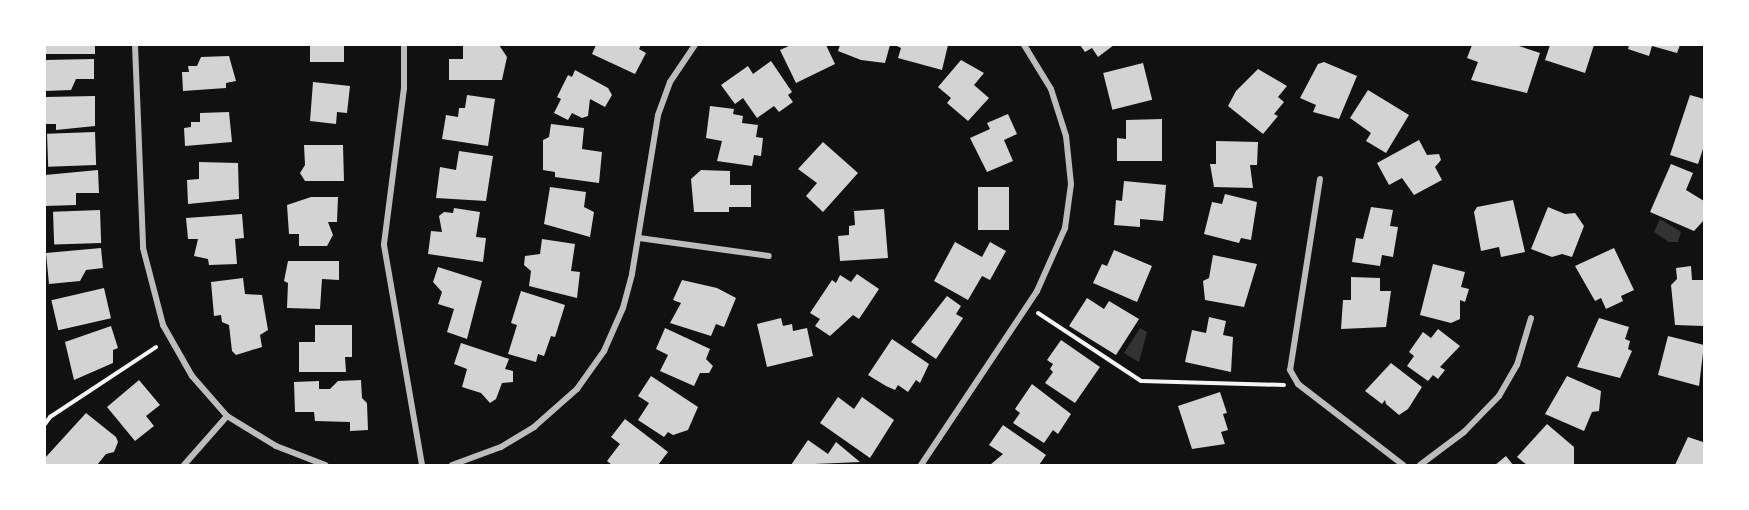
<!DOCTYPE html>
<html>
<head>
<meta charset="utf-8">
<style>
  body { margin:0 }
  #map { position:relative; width:1749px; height:510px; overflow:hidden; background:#111; font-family:"Exo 2",sans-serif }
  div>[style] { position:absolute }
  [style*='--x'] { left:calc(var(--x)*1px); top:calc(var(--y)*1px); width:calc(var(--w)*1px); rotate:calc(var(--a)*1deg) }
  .water>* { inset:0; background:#333 }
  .building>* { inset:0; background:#d3d3d3; transform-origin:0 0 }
  .path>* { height:4px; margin:-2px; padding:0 2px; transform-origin:2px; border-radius:2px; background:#f5f5f5 }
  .minor>* { height:6px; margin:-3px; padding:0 3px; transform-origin:3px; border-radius:3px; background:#bcbcbc }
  span { translate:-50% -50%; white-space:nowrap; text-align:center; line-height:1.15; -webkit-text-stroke:4.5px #fff; paint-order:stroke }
  .frame { position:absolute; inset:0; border:46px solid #fff; pointer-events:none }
</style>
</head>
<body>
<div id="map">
  <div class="water">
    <div style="clip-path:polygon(1660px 219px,1681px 232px,1678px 242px,1669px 242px,1654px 232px)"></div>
    <div style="clip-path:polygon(1140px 328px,1147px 332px,1139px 362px,1124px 353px)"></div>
  </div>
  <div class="building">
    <div style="left:45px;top:45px;width:50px;height:9px"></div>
    <div style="left:310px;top:45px;width:34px;height:17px"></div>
    <div style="clip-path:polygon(463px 45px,499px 45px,507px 57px,502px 80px,449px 80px,449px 59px,463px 59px)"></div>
    <div style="clip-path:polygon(596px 45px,641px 45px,639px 49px,646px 53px,635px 74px,592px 54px)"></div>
    <div style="clip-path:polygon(791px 45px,826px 45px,835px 64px,796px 83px,780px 50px)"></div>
    <div style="clip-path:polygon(840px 45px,890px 45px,885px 63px,861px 60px,838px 51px)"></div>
    <div style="clip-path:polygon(895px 45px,948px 45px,942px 70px,898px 58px,901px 48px)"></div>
    <div style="clip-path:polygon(1080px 45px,1114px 45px,1098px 57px,1092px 48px,1085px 52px)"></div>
    <div style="clip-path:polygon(1472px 45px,1516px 45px,1540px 53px,1527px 93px,1471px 80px,1478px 62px,1467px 58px)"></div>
    <div style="clip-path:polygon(1550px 45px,1594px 45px,1585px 73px,1545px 60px)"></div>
    <div style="clip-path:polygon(1629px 45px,1680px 45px,1677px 53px,1652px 46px,1649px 56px,1628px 49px)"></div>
    <div style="clip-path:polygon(229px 56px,236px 81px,226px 83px,226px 88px,183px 91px,182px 72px,189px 72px,188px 66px,197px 66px,201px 57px)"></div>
    <div style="clip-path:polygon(94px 59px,94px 79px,76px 79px,71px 90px,45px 91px,45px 60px)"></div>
    <div style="clip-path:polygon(961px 60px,984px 73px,974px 85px,989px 98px,968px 121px,947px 103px,951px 98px,938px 87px)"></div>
    <div style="clip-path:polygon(771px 61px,792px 92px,788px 95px,793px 102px,779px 112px,774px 106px,757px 118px,743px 98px,735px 104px,721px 85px,748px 66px,753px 74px)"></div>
    <div style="clip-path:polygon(1324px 62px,1357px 76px,1339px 119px,1313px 112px,1316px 105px,1300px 98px,1318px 64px)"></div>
    <div style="left:1143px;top:63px;width:38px;height:41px;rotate:76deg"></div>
    <div style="clip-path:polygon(1258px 69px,1287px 86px,1278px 97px,1284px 102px,1274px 114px,1278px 116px,1263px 134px,1228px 106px,1236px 91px)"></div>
    <div style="clip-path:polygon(575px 70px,608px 88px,612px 95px,605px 107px,590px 99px,588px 116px,582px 118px,572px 113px,568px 120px,554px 113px,561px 99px,557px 97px,568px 75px,572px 77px)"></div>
    <div style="clip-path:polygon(313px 82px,350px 86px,347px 113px,337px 112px,336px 124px,310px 121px)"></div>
    <div style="clip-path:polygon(1368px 90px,1409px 115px,1386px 153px,1366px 141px,1371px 133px,1350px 118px)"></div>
    <div style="clip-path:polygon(467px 95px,495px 99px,488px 146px,442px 139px,446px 115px,458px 117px,459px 108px,465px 108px)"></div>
    <div style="clip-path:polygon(1690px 95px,1704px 99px,1704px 146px,1698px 164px,1670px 155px)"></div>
    <div style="clip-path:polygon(95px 96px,95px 126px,56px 130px,56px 124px,45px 124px,45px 97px)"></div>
    <div style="clip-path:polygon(710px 106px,734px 109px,733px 114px,743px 116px,742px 123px,758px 125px,756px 137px,763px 138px,761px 156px,754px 155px,752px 166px,717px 161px,722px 141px,706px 138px)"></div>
    <div style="clip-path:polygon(229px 112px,232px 142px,185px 146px,184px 128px,191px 127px,191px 122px,200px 122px,200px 113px)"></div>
    <div style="clip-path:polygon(1008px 114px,1017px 134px,1004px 140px,1013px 161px,987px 172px,970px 138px,990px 129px,987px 123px)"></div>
    <div style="clip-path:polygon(1162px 119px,1162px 161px,1117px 161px,1117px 138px,1126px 139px,1126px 120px)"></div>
    <div style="clip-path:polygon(551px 124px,584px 128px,582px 149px,602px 152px,599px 183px,555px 177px,555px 172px,543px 170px,543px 140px,549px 137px)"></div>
    <div style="left:95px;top:132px;width:33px;height:48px;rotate:88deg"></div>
    <div style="clip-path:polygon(1419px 140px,1427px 155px,1439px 154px,1441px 160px,1435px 167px,1442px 180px,1414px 195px,1402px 178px,1389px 185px,1377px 163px)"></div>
    <div style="clip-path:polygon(1216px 141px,1258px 142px,1257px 165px,1250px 165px,1253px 188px,1214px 187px,1210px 164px,1216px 164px)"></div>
    <div style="clip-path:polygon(823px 142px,858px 173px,823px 212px,806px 196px,817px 183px,798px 169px)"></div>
    <div style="clip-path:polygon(304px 145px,343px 145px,344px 181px,305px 181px,300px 173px,305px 165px)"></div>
    <div style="clip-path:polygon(459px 151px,493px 156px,486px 201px,436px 198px,440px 167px,456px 170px)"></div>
    <div style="clip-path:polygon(199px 162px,238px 163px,239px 199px,188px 204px,187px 180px,199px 179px)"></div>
    <div style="clip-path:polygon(1671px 164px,1693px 173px,1686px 190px,1704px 201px,1704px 220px,1694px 231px,1650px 212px)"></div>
    <div style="clip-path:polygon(98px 170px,99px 193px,76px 193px,76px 205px,45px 206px,45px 175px)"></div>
    <div style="clip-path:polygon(701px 170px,730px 171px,730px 185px,751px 185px,751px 207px,729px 207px,729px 212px,694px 212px,691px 179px)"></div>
    <div style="clip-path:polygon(1124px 181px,1166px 185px,1163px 221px,1140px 219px,1140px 227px,1114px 225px,1116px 200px,1122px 201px)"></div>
    <div style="clip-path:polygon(550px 187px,586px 192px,584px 207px,594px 212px,590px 237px,544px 224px)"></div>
    <div style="left:978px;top:187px;width:31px;height:43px"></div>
    <div style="clip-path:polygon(1225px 194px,1257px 202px,1251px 240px,1241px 238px,1239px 243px,1204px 234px,1212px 202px,1222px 204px)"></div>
    <div style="clip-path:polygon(311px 197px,338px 197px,337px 222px,328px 222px,333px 235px,327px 246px,299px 246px,299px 234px,289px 234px,287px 205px)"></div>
    <div style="clip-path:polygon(1513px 200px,1525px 252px,1501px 257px,1499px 247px,1481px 251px,1474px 212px,1477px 207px)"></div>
    <div style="clip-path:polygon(1371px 207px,1393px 210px,1390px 226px,1398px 227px,1393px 257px,1382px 255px,1380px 266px,1352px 262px,1356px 238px,1363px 239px)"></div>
    <div style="clip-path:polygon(1548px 207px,1565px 214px,1575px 213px,1584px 226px,1572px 257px,1562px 254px,1552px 257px,1531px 249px)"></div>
    <div style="clip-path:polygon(454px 208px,480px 212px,476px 237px,486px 238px,483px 262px,428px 254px,431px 231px,442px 232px,439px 216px,444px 212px,453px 213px)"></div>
    <div style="clip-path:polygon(884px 209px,888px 258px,840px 261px,838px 236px,849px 235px,849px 226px,855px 225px,854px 211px)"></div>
    <div style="left:100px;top:210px;width:33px;height:47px;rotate:88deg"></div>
    <div style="clip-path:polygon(242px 214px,244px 238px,235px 239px,237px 264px,209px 265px,208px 259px,194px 256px,198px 239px,188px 239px,186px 218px)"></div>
    <div style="clip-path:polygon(542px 239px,575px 244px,571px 271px,580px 272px,577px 298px,529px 286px,531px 271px,524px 265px,525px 256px,540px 254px)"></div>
    <div style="clip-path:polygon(955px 242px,982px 257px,990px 242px,1006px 251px,990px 280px,982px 276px,968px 300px,934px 281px)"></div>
    <div style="clip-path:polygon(101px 248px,103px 268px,86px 270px,80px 281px,49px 284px,46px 253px)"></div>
    <div style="clip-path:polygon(1614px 248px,1634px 290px,1621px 296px,1623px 301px,1606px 309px,1601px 298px,1595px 301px,1575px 266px)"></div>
    <div style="clip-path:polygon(1114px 250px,1152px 266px,1137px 302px,1093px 283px,1102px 264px,1107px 266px)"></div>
    <div style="clip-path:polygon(1213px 255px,1257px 264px,1244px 307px,1205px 300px,1203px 281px,1209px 278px)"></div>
    <div style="clip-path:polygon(288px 261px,339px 261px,339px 280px,322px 279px,320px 309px,287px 308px,288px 283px,284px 281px)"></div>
    <div style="clip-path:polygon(1433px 264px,1465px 272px,1461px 287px,1469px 289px,1465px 302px,1460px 300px,1460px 319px,1451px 323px,1420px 315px)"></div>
    <div style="clip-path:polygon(1691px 266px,1692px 280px,1704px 280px,1704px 326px,1675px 325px,1671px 285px,1677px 279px,1676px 268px)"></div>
    <div style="clip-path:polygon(438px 267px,482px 281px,467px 339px,447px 332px,454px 309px,438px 304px,442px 292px,433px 282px)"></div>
    <div style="clip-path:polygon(857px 274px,879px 289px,859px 319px,853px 315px,830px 336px,815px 326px,820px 319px,810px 313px,832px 280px,836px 283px,840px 275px,851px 282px)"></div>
    <div style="clip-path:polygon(1351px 277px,1380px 278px,1380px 291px,1391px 291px,1386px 327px,1341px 329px,1343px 300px,1351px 300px)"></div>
    <div style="clip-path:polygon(243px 278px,245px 294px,262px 295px,268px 330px,260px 335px,262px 347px,236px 355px,232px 351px,229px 325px,222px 322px,221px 315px,214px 316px,211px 282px)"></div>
    <div style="clip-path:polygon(682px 280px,717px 288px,736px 298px,724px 327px,716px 324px,711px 336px,670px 323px,681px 303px,673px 300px)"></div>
    <div style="left:104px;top:288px;width:31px;height:54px;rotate:77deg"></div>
    <div style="clip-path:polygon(521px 291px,565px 305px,555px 337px,551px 336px,544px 356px,538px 354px,536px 362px,508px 354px,517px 325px,511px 323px)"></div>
    <div style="clip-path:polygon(947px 296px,961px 306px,956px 314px,963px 318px,936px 359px,911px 342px)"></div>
    <div style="clip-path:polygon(1087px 298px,1104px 309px,1109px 301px,1139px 319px,1116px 355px,1069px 326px)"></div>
    <div style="clip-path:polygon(1209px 317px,1226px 321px,1223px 335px,1233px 337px,1231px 372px,1185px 362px,1192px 330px,1206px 333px)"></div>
    <div style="clip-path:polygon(781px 318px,783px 326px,792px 324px,793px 331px,807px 328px,813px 356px,767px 367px,757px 324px)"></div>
    <div style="clip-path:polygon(1599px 318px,1629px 327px,1625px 339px,1630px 341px,1628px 349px,1632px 351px,1620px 378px,1577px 367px)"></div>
    <div style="clip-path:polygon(315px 325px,352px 325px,352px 357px,345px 357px,346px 372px,299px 372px,299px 342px,315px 342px)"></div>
    <div style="clip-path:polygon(111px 326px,118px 348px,113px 350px,113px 363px,74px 380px,65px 342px)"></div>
    <div style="clip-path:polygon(665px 328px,710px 349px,706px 359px,713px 366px,709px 373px,700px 373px,694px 386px,660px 371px,668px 355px,656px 349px)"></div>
    <div style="clip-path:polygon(1438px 329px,1460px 346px,1440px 367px,1445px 370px,1438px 379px,1433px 375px,1428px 381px,1407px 366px,1414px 356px,1409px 352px,1423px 332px,1431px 338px)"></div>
    <div style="clip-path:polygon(1668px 336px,1704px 345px,1699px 386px,1658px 375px)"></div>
    <div style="clip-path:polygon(892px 339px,929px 364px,920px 383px,916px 380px,908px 392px,898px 385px,895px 390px,886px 386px,868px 375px)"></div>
    <div style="clip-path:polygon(1061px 340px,1100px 367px,1075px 403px,1045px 383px,1053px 372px,1050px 369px,1053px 364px,1047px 360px)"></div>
    <div style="clip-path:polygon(461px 343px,509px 359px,505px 369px,513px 371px,513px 382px,502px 383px,496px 399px,490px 403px,481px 393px,462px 387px,467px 369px,454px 364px)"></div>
    <div style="clip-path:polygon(1391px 363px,1422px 387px,1408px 409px,1399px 415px,1386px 404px,1385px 400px,1382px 404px,1365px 391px)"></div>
    <div style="clip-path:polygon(651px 376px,698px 407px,688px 430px,673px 435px,668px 432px,664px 437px,638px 420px,649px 403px,638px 396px)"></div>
    <div style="clip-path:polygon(1567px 376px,1601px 391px,1599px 411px,1592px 412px,1584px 431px,1545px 414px)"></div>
    <div style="clip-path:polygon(139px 380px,160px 405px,146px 416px,154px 426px,135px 441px,107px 407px)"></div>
    <div style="clip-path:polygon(361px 380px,362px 398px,367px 403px,368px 430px,350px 431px,350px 422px,315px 421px,314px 412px,295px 412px,294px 382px,319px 381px,319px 389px,330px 389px,338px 381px)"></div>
    <div style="clip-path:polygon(1032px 384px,1071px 414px,1058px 434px,1053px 430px,1044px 443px,1013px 423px,1020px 413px,1015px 409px)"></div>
    <div style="clip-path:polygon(1220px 392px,1227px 413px,1223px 414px,1228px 430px,1221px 432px,1225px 444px,1192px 449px,1178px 406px)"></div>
    <div style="clip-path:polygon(838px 397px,854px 409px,862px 397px,894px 420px,870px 458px,820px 423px)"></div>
    <div style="clip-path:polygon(86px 413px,116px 437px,118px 442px,114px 452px,106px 454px,97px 465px,45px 465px,45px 458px)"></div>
    <div style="clip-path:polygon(625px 419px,668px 452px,658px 465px,612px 465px,607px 461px,620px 444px,611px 437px)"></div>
    <div style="clip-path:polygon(1547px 424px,1574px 447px,1574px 465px,1527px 465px,1517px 457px)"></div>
    <div style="clip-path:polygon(1003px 425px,1046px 455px,1039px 465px,990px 465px,1003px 454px,989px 445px)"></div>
    <div style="clip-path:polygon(1688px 437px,1703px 442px,1704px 465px,1675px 465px)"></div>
    <div style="clip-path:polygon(808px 440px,828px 454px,836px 442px,860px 462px,791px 465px)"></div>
    <div style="clip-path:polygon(1506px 456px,1513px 465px,1495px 465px)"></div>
  </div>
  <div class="path">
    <div style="--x:1038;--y:313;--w:123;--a:33.4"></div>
    <div style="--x:1141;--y:381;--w:143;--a:1.6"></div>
    <div style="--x:45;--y:424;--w:9;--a:-54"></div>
    <div style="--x:50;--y:417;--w:127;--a:-33.4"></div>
  </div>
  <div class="minor">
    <div style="--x:135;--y:45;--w:203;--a:87.7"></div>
    <div style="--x:143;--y:248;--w:80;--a:75.4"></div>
    <div style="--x:163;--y:325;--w:59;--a:60.4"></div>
    <div style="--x:192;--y:376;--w:53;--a:48.8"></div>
    <div style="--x:227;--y:416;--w:57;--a:31.5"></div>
    <div style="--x:276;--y:446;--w:53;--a:21.2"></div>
    <div style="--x:404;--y:45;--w:43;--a:90"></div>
    <div style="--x:404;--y:88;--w:158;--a:97.3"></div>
    <div style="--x:384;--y:245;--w:223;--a:80.2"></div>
    <div style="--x:1320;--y:179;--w:193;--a:98.9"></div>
    <div style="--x:1290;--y:370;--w:16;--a:60"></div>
    <div style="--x:1298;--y:384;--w:133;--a:37.6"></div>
    <div style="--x:639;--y:238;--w:131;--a:7.9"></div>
    <div style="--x:184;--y:465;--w:65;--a:-48.7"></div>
    <div style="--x:452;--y:465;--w:52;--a:-20.2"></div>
    <div style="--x:501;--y:447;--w:39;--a:-31"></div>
    <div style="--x:534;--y:427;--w:57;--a:-41.5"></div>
    <div style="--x:577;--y:389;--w:47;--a:-54.6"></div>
    <div style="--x:604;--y:351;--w:47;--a:-66.2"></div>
    <div style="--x:623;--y:308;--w:35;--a:-75"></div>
    <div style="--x:632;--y:274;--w:161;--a:-80.7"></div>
    <div style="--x:658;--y:115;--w:35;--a:-70"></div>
    <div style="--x:670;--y:82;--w:45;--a:-56"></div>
    <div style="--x:921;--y:465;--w:209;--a:-56.3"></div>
    <div style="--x:1037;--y:291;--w:69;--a:-66"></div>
    <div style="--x:1065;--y:228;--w:44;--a:-82.2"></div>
    <div style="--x:1071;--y:184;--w:48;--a:-95.9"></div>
    <div style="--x:1066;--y:136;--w:49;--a:-107.7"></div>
    <div style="--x:1051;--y:89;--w:52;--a:-121.5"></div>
    <div style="--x:1420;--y:465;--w:55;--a:-36.9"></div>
    <div style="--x:1464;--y:432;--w:50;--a:-45.8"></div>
    <div style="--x:1499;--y:396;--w:36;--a:-60"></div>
    <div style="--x:1517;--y:365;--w:49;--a:-73.4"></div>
  </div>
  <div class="frame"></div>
</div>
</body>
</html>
